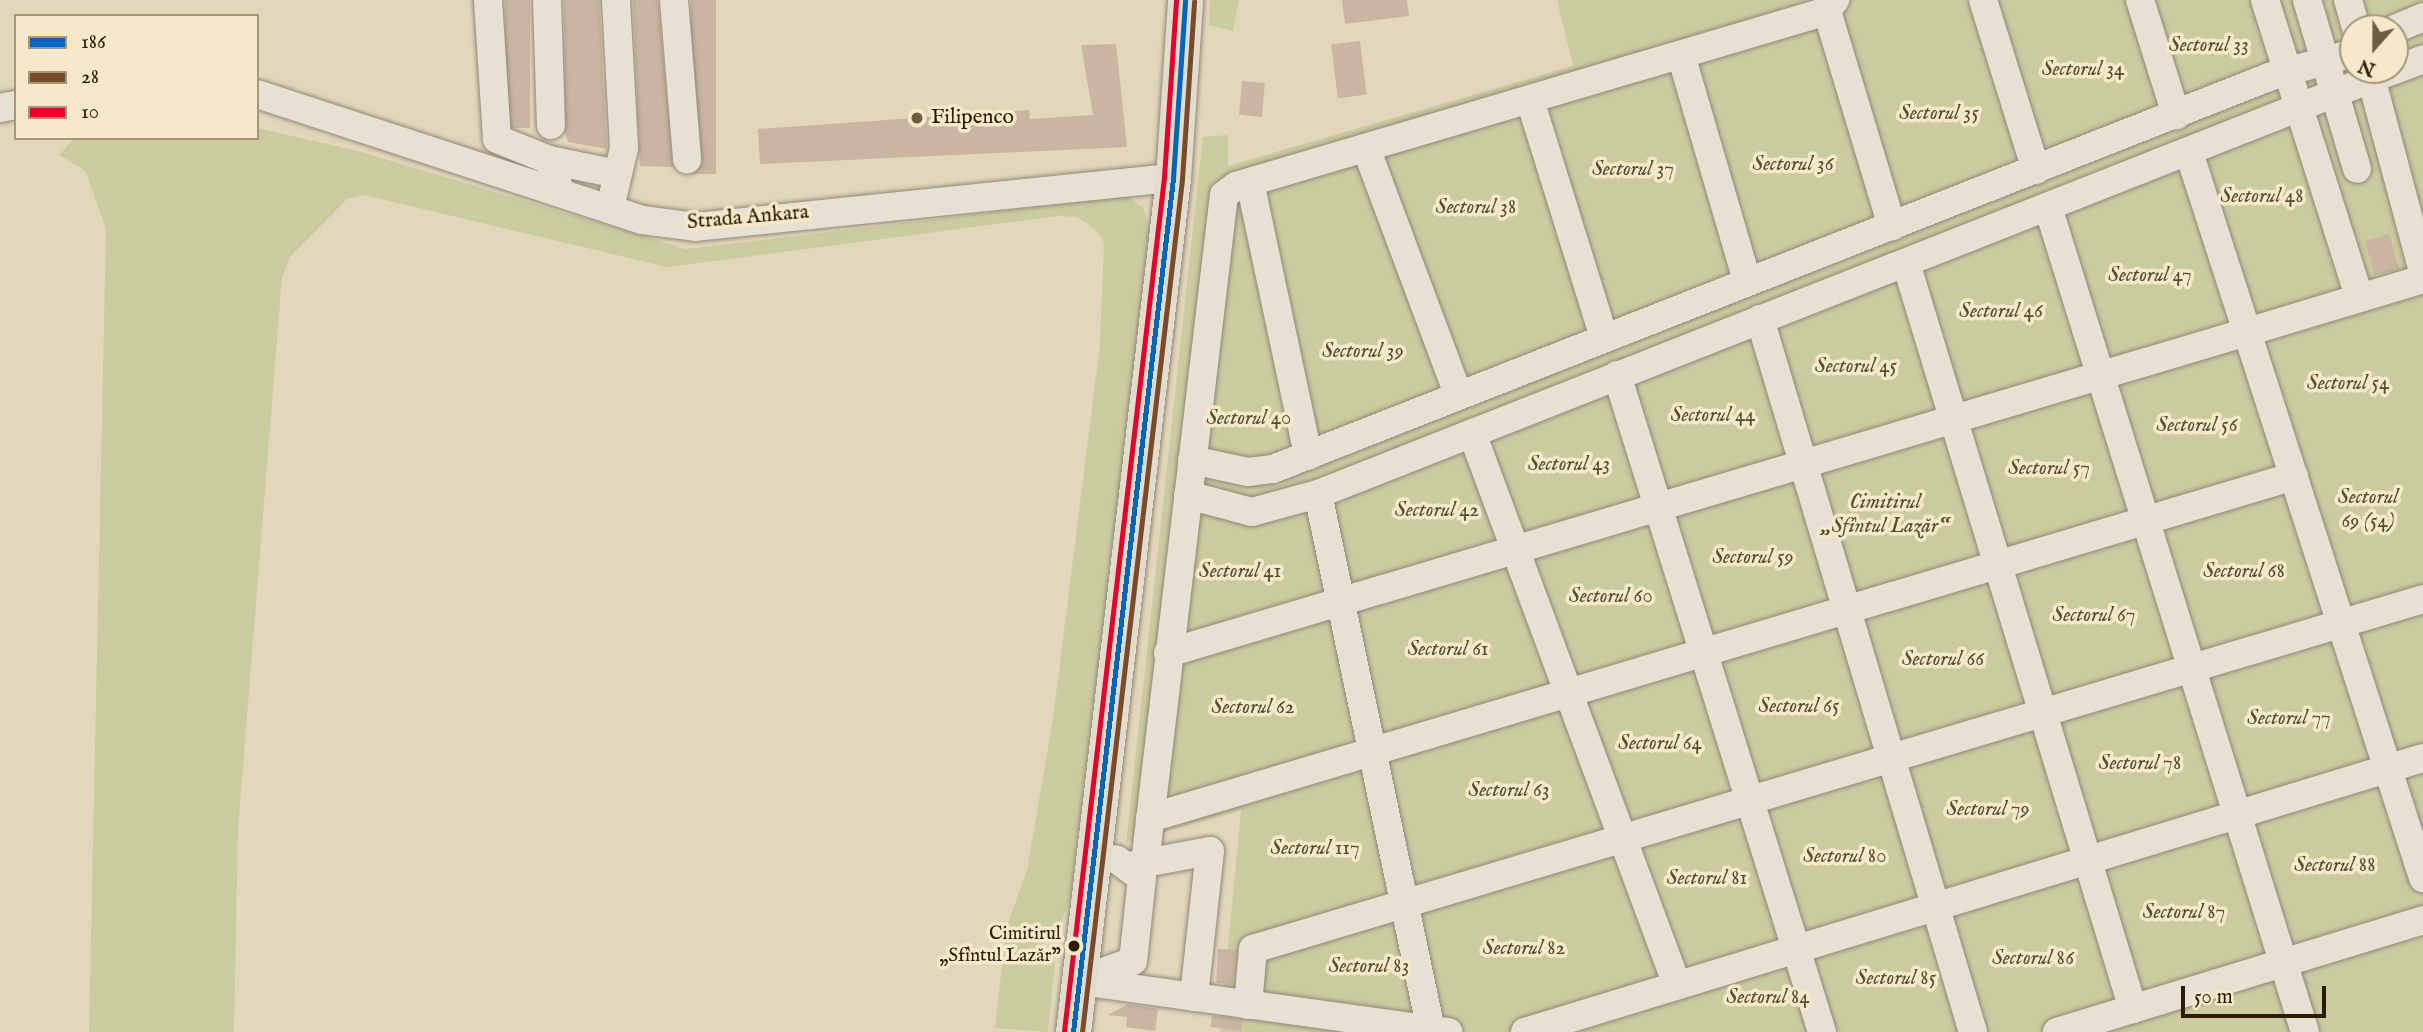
<!DOCTYPE html>
<html>
<head>
<meta charset="utf-8">
<style>
  body { margin:0 }
  #map { position:relative; width:2423px; height:1032px; overflow:hidden; background:#e2d7bb; font-family:"IM FELL English",serif }
  div>[style] { position:absolute }
  [style*='--x'] { left:calc(var(--x)*1px); top:calc(var(--y)*1px); width:calc(var(--w)*1px); rotate:calc(var(--a)*1deg) }
  .green>* { inset:0; background:#cbcba0 }
  .building>* { inset:0; background:#c9b5a2; transform-origin:0 0 }
  .roads { filter:drop-shadow(0 0 2px #918876) drop-shadow(0 0 2px #918876) }
  .minor>* { height:28px; margin:-14px; padding:0 14px; transform-origin:14px; border-radius:14px; background:#e6e1d4 }
  .major>* { height:35px; margin:-17.5px; padding:0 17.5px; transform-origin:17.5px; border-radius:17.5px; background:#e2dccc }
  .bus-1>* { height:5px; margin:-2.5px; padding:0 2.5px; transform-origin:2.5px; border-radius:2.5px; background:#0065bd }
  .bus-2>* { height:5px; margin:-2.5px; padding:0 2.5px; transform-origin:2.5px; border-radius:2.5px; background:#7a4b2a }
  .bus-3>* { height:5px; margin:-2.5px; padding:0 2.5px; transform-origin:2.5px; border-radius:2.5px; background:#e4002b }
  .dots>* { width:19px; height:19px; translate:-50% -50%; box-sizing:border-box; border:4px solid #f6e9c9; border-radius:50% }
  span { translate:-50% -50%; white-space:nowrap; text-align:center; line-height:1.15; -webkit-text-stroke:7px #f6e9c9; paint-order:stroke }
  .bus-label { font-size:19px; color:#2d1c03 }
  .right { translate:-100% -50%; text-align:right }
  .park-label { font-size:21px; color:#574e2c; font-style:italic }
  .poi-label { font-size:21px; color:#2d1c03 }
  .left { translate:0 -50%; text-align:left }
  .street-label { font-size:21px; color:#2d1c03 }
  .legend { position:absolute; left:14px; top:14px; width:245px; height:126px; box-sizing:border-box; background:#f6e9c9; border:2px solid #a6977a; margin:0; padding:9px 12px; list-style:none; font-size:21px; color:#2d1c03 }
  .legend li { display:flex; align-items:center; gap:14px; height:35px }
  .legend b { width:35px; border:2px solid #a6977a }
  .north { position:absolute; left:2339px; top:14px; width:70px; height:70px; box-sizing:border-box; background:#f6e9c9; border:2px solid #a6977a; border-radius:50%; rotate:201deg; font-size:19px; font-weight:700; line-height:28px; text-align:center; color:#2d1c03 }
  .north::after { content:''; display:block; margin:auto; width:24px; height:32px; background:#6c5d43; clip-path:polygon(50% 0,100% 100%,50% 72%,0 100%) }
  .scale { position:absolute; left:2181px; top:986px; width:145px; height:32px; box-sizing:border-box; border:4px solid #2d1c03; border-top:0; padding-left:9px; font-size:21px; line-height:24px; white-space:nowrap; color:#2d1c03; -webkit-text-stroke:5px #f6e9c9; paint-order:stroke }
</style>
</head>
<body>
<div id="map">
  <div class="green">
    <div style="clip-path:polygon(1210px 0,1239px 0,1233px 31px,1209px 25px)"></div>
    <div style="clip-path:polygon(evenodd,1557px 0,2423px 0,2423px 1032px,1220px 1032px,1241px 810px,1126px 843px,1203px 137px,1228px 135px,1228px 166px,1573px 66px,1557px 0,2353px 28px,2395px 28px,2395px 70px,2353px 70px,2353px 28px)"></div>
    <div style="clip-path:polygon(257px 128px,358px 151px,686px 249px,1128px 196px,1144px 209px,1150px 230px,1071px 895px,1058px 933px,1046px 931px,1041px 959px,1055px 962px,1048px 1032px,995px 1028px,1006px 929px,1027px 870px,1053px 719px,1100px 344px,1104px 243px,1096px 230px,1077px 217px,1059px 216px,667px 267px,364px 195px,347px 199px,291px 256px,282px 277px,238px 829px,234px 1032px,89px 1032px,106px 229px,85px 170px,59px 155px,75px 138px,257px 138px)"></div>
  </div>
  <div class="building">
    <div style="left:505px;top:0;width:25px;height:128px"></div>
    <div style="clip-path:polygon(564px 0,599px 0,607px 149px,568px 142px,565px 133px)"></div>
    <div style="clip-path:polygon(633px 0,658px 0,673px 167px,640px 166px)"></div>
    <div style="left:691px;top:0;width:25px;height:174px"></div>
    <div style="clip-path:polygon(1342px 0,1407px 0,1409px 16px,1345px 24px)"></div>
    <div style="left:1360px;top:41px;width:54px;height:29px;rotate:83deg"></div>
    <div style="clip-path:polygon(1116px 44px,1127px 147px,760px 164px,758px 129px,1029px 110px,1030px 119px,1093px 115px,1081px 45px)"></div>
    <div style="left:1242px;top:81px;width:23px;height:34px;rotate:5deg"></div>
    <div style="left:2389px;top:234px;width:36px;height:25px;rotate:74deg"></div>
    <div style="left:1218px;top:949px;width:18px;height:34px;rotate:3deg"></div>
    <div style="clip-path:polygon(1128px 1004px,1158px 1009px,1155px 1031px,1126px 1027px,1127px 1017px,1108px 1015px)"></div>
    <div style="left:1212px;top:1016px;width:31px;height:11px;rotate:7deg"></div>
  </div>
  <div class="roads">
    <div class="minor">
      <div style="--x:488;--y:0;--w:139;--a:86.3"></div>
      <div style="--x:497;--y:139;--w:56;--a:22"></div>
      <div style="--x:549;--y:160;--w:33;--a:70"></div>
      <div style="--x:547;--y:0;--w:125;--a:88.2"></div>
      <div style="--x:674;--y:0;--w:160;--a:85.3"></div>
      <div style="--x:1983;--y:0;--w:178;--a:72.7"></div>
      <div style="--x:2140;--y:0;--w:121;--a:72.6"></div>
      <div style="--x:2265;--y:0;--w:312;--a:72.4"></div>
      <div style="--x:2307;--y:0;--w:176;--a:73.5"></div>
      <div style="--x:2348;--y:0;--w:29;--a:74"></div>
      <div style="--x:1827;--y:11;--w:225;--a:73.2"></div>
      <div style="--x:2395;--y:29;--w:30;--a:-23"></div>
      <div style="--x:1681;--y:55;--w:235;--a:73.7"></div>
      <div style="--x:2369;--y:70;--w:208;--a:75"></div>
      <div style="--x:2395;--y:70;--w:30;--a:-21"></div>
      <div style="--x:257;--y:94;--w:405;--a:18.1"></div>
      <div style="--x:642;--y:220;--w:54;--a:7.4"></div>
      <div style="--x:696;--y:227;--w:480;--a:-5.9"></div>
      <div style="--x:1530;--y:100;--w:248;--a:72.7"></div>
      <div style="--x:0;--y:108;--w:16;--a:-11"></div>
      <div style="--x:1366;--y:148;--w:263;--a:69.5"></div>
      <div style="--x:549;--y:160;--w:70;--a:11.5"></div>
      <div style="--x:1250;--y:182;--w:280;--a:78"></div>
      <div style="--x:611;--y:204;--w:57;--a:-76.9"></div>
      <div style="--x:624;--y:148;--w:148;--a:-93.1"></div>
      <div style="--x:2048;--y:207;--w:864;--a:72.7"></div>
      <div style="--x:1906;--y:263;--w:780;--a:73.08"></div>
      <div style="--x:2423;--y:279;--w:184;--a:163.2"></div>
      <div style="--x:2247;--y:332;--w:574;--a:72.13"></div>
      <div style="--x:1760;--y:319;--w:744;--a:73.37"></div>
      <div style="--x:1617;--y:375;--w:688;--a:72.67"></div>
      <div style="--x:1472;--y:433;--w:589;--a:69.63"></div>
      <div style="--x:1192;--y:460;--w:57;--a:12.1"></div>
      <div style="--x:1248;--y:472;--w:25;--a:-7"></div>
      <div style="--x:1273;--y:469;--w:1070;--a:-21.48"></div>
      <div style="--x:2269;--y:77;--w:87;--a:-15.9"></div>
      <div style="--x:1318;--y:494;--w:548;--a:78.1"></div>
      <div style="--x:1188;--y:495;--w:66;--a:14.9"></div>
      <div style="--x:1252;--y:512;--w:68;--a:-15.3"></div>
      <div style="--x:1318;--y:494;--w:1157;--a:-21.51"></div>
      <div style="--x:1168;--y:653;--w:1126;--a:-16.57"></div>
      <div style="--x:2247;--y:332;--w:189;--a:-107.9"></div>
      <div style="--x:1150;--y:818;--w:1194;--a:-16.64"></div>
      <div style="--x:1145;--y:863;--w:673;--a:-83.26"></div>
      <div style="--x:1224;--y:195;--w:15;--a:-37"></div>
      <div style="--x:1236;--y:186;--w:616;--a:-16.49"></div>
      <div style="--x:1827;--y:11;--w:14;--a:-54"></div>
      <div style="--x:1129;--y:866;--w:82;--a:-10.5"></div>
      <div style="--x:1210;--y:851;--w:147;--a:96.3"></div>
      <div style="--x:1082;--y:980;--w:54;--a:-20.4"></div>
      <div style="--x:1133;--y:961;--w:83;--a:-83.8"></div>
      <div style="--x:1142;--y:878;--w:32;--a:-144"></div>
      <div style="--x:1080;--y:981;--w:372;--a:7.9"></div>
      <div style="--x:1248;--y:1005;--w:56;--a:-84.9"></div>
      <div style="--x:1253;--y:949;--w:1221;--a:-16.65"></div>
      <div style="--x:1525;--y:1032;--w:939;--a:-16.97"></div>
      <div style="--x:2057;--y:1032;--w:383;--a:-17"></div>
    </div>
    <div class="major">
      <div style="--x:1073;--y:1032;--w:860;--a:-83.32"></div>
      <div style="--x:1173;--y:178;--w:178;--a:-86.1"></div>
    </div>
  </div>
  <div class="bus-1">
    <div style="--x:1073;--y:1032;--w:860;--a:-83.32"></div>
    <div style="--x:1173;--y:178;--w:178;--a:-86.1"></div>
  </div>
  <div class="bus-2">
    <div style="--x:1082;--y:1032;--w:859;--a:-83.31"></div>
    <div style="--x:1182;--y:179;--w:178;--a:-86.1"></div>
  </div>
  <div class="bus-3">
    <div style="--x:1064;--y:1031;--w:860;--a:-83.32"></div>
    <div style="--x:1164;--y:177;--w:177;--a:-86.1"></div>
  </div>
  <div class="dots">
    <div style="left:917px;top:118px;background:#6c5d43"></div>
    <div style="left:1074px;top:946px;background:#2d1c03"></div>
  </div>
  <div class="bus-label">
    <span class="right" style="left:1061px;top:946px">Cimitirul<br>„Sfîntul Lazăr”</span>
  </div>
  <div class="park-label">
    <span style="left:2209px;top:46px">Sectorul 33</span>
    <span style="left:2083px;top:70px">Sectorul 34</span>
    <span style="left:1939px;top:114px">Sectorul 35</span>
    <span style="left:1793px;top:165px">Sectorul 36</span>
    <span style="left:1633px;top:170px">Sectorul 37</span>
    <span style="left:2262px;top:197px">Sectorul 48</span>
    <span style="left:1476px;top:208px">Sectorul 38</span>
    <span style="left:2150px;top:276px">Sectorul 47</span>
    <span style="left:2001px;top:312px">Sectorul 46</span>
    <span style="left:1363px;top:352px">Sectorul 39</span>
    <span style="left:1856px;top:367px">Sectorul 45</span>
    <span style="left:2348px;top:384px">Sectorul 54</span>
    <span style="left:1713px;top:416px">Sectorul 44</span>
    <span style="left:1249px;top:419px">Sectorul 40</span>
    <span style="left:2197px;top:426px">Sectorul 56</span>
    <span style="left:1569px;top:465px">Sectorul 43</span>
    <span style="left:2049px;top:469px">Sectorul 57</span>
    <span style="left:2368px;top:510px">Sectorul<br>69 (54)</span>
    <span style="left:1885px;top:515px">Cimitirul<br>„Sfîntul Lazăr“</span>
    <span style="left:1437px;top:511px">Sectorul 42</span>
    <span style="left:1753px;top:558px">Sectorul 59</span>
    <span style="left:1240px;top:572px">Sectorul 41</span>
    <span style="left:2244px;top:572px">Sectorul 68</span>
    <span style="left:1611px;top:597px">Sectorul 60</span>
    <span style="left:2094px;top:616px">Sectorul 67</span>
    <span style="left:1448px;top:650px">Sectorul 61</span>
    <span style="left:1943px;top:660px">Sectorul 66</span>
    <span style="left:1799px;top:707px">Sectorul 65</span>
    <span style="left:1253px;top:708px">Sectorul 62</span>
    <span style="left:2289px;top:719px">Sectorul 77</span>
    <span style="left:1660px;top:744px">Sectorul 64</span>
    <span style="left:2140px;top:764px">Sectorul 78</span>
    <span style="left:1509px;top:791px">Sectorul 63</span>
    <span style="left:1988px;top:810px">Sectorul 79</span>
    <span style="left:1315px;top:849px">Sectorul 117</span>
    <span style="left:1845px;top:857px">Sectorul 80</span>
    <span style="left:2335px;top:866px">Sectorul 88</span>
    <span style="left:1707px;top:879px">Sectorul 81</span>
    <span style="left:2184px;top:913px">Sectorul 87</span>
    <span style="left:1524px;top:949px">Sectorul 82</span>
    <span style="left:2033px;top:959px">Sectorul 86</span>
    <span style="left:1369px;top:967px">Sectorul 83</span>
    <span style="left:1896px;top:979px">Sectorul 85</span>
    <span style="left:1768px;top:998px">Sectorul 84</span>
  </div>
  <div class="poi-label">
    <span class="left" style="left:931px;top:118px">Filipenco</span>
  </div>
  <div class="street-label">
    <span style="left:748px;top:218px;rotate:-5deg">Strada Ankara</span>
  </div>
  <ul class="legend">
  <li><b style="height:9px;background:#0065bd"></b>186</li>
  <li><b style="height:9px;background:#7a4b2a"></b>28</li>
  <li><b style="height:9px;background:#e4002b"></b>10</li>
  </ul>
  <div class="north">N</div>
  <div class="scale">50 m</div>
</div>
</body>
</html>
